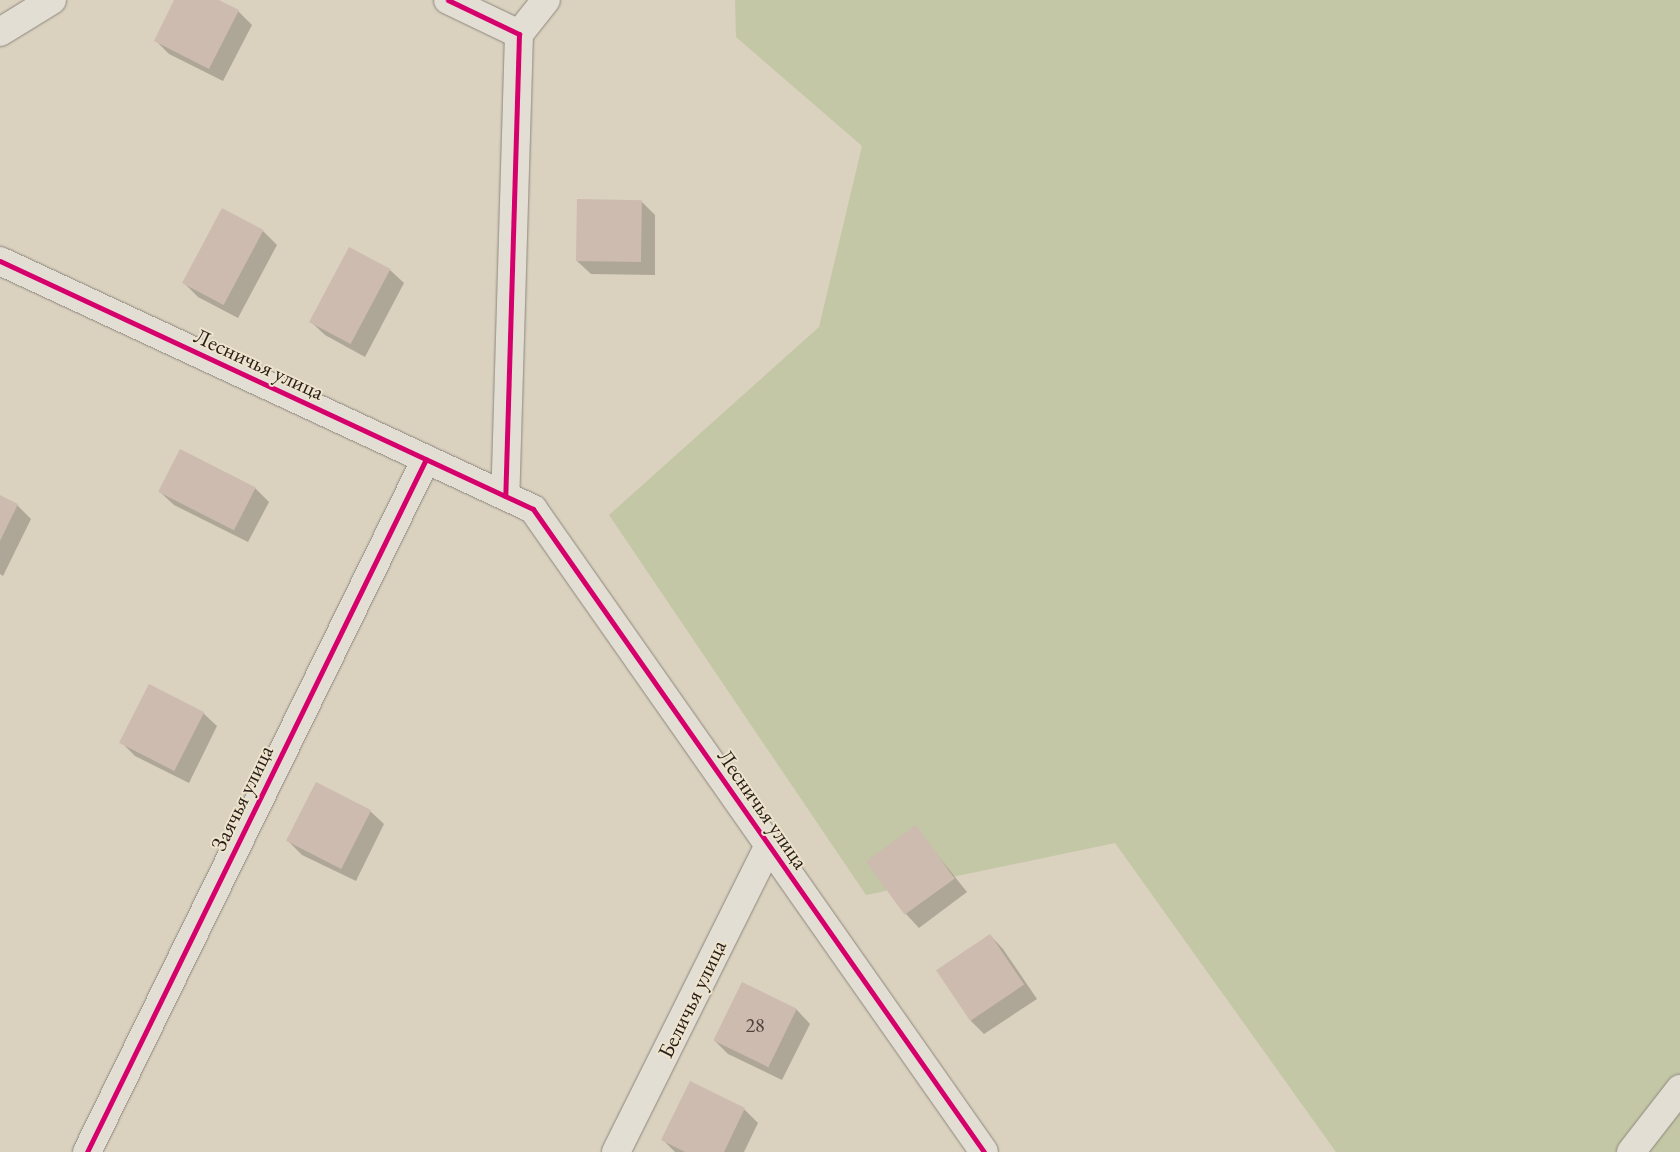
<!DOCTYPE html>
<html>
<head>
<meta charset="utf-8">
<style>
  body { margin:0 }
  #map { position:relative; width:1680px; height:1152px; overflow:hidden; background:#dad1bf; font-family:"EB Garamond",serif }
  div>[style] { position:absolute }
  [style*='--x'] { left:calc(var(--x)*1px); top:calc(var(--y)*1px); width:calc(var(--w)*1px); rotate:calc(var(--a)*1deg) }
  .green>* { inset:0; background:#c3c7a5 }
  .shadow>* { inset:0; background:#0003 }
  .building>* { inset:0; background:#cdbbb0; transform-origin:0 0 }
  .roads { filter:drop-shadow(0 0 1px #8d877c) drop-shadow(0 0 1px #8d877c) }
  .minor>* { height:28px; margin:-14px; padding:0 14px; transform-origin:14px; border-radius:14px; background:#e2ded4 }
  .cycleway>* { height:5px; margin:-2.5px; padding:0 2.5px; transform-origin:2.5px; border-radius:2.5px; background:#d6006c }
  span { translate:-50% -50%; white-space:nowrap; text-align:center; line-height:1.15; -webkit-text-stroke:4px #eee4ce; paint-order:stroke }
  .number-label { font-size:20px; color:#50443c }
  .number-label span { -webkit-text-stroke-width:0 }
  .street-label { font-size:22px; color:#271c16 }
</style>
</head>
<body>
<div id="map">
  <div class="green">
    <div style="clip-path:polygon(735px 0,1680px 0,1680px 1152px,1336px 1152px,1115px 843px,866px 895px,609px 515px,819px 327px,862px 146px,736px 37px)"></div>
  </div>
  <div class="shadow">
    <div style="clip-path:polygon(176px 0,216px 0,238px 11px,252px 25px,223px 81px,169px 54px,156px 41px)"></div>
    <div style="clip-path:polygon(642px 202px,655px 215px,655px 275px,591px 274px,577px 261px)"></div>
    <div style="clip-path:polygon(263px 231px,277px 245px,238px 318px,198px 297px,184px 283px)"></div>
    <div style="clip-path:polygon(390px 270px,404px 283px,365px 357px,325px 335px,311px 322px)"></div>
    <div style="clip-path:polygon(255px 488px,269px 502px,248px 542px,174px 505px,160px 492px)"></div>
    <div style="clip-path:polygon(0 497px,17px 505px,31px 519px,3px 576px,0 574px)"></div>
    <div style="clip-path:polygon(203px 713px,217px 726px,189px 783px,135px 756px,122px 743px)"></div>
    <div style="clip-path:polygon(370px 811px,384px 824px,356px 881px,302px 855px,288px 841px)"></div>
    <div style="clip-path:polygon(915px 827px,967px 892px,919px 928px,906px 914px)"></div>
    <div style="clip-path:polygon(990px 935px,1003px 949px,1037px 999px,984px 1034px,971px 1021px)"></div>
    <div style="clip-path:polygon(742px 983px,797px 1010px,810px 1024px,782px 1080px,728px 1054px,714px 1040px)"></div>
    <div style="clip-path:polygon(690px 1083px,745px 1110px,758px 1123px,744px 1152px,675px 1152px,663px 1140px)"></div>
  </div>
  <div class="building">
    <div style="clip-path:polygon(174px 0,219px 0,239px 10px,209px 69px,154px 41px)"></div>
    <div style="left:577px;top:199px;width:65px;height:62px;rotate:1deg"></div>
    <div style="left:222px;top:208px;width:47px;height:85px;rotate:28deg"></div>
    <div style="left:349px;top:247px;width:47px;height:85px;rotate:28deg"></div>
    <div style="left:180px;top:449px;width:85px;height:48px;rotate:27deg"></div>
    <div style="clip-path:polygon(0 495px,18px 504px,0 541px)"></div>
    <div style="left:149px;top:684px;width:62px;height:66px;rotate:27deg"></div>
    <div style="left:316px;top:782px;width:62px;height:66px;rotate:27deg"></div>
    <div style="left:916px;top:825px;width:66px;height:62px;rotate:54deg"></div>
    <div style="left:990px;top:934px;width:61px;height:65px;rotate:56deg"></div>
    <div style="left:742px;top:982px;width:61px;height:65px;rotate:26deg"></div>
    <div style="clip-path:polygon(690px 1081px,745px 1108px,724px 1152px,685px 1152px,661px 1140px)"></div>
  </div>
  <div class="roads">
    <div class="minor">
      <div style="--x:448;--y:0;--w:79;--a:25.6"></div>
      <div style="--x:519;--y:34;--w:462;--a:91.7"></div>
      <div style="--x:0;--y:32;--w:61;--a:-31.6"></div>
      <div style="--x:519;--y:34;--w:43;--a:-51.5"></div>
      <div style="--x:0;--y:261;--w:588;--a:24.95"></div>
      <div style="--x:533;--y:509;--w:785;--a:54.95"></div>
      <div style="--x:87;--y:1152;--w:771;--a:-63.93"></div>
      <div style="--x:616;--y:1152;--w:343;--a:-63.5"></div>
      <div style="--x:1631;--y:1152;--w:80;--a:-52.1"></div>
    </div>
  </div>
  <div class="cycleway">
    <div style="--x:448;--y:0;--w:79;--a:25.6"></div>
    <div style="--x:519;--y:34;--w:462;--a:91.7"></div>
    <div style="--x:0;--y:261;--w:588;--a:24.95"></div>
    <div style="--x:533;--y:509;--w:785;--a:54.95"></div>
    <div style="--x:87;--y:1152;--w:771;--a:-63.93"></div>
  </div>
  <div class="number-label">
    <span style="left:755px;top:1025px">28</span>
  </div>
  <div class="street-label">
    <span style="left:259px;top:364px;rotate:25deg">Лесничья улица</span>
    <span style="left:242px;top:798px;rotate:-64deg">Заячья улица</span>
    <span style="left:763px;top:809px;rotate:55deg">Лесничья улица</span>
    <span style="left:692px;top:999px;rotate:-64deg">Беличья улица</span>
  </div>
</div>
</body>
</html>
